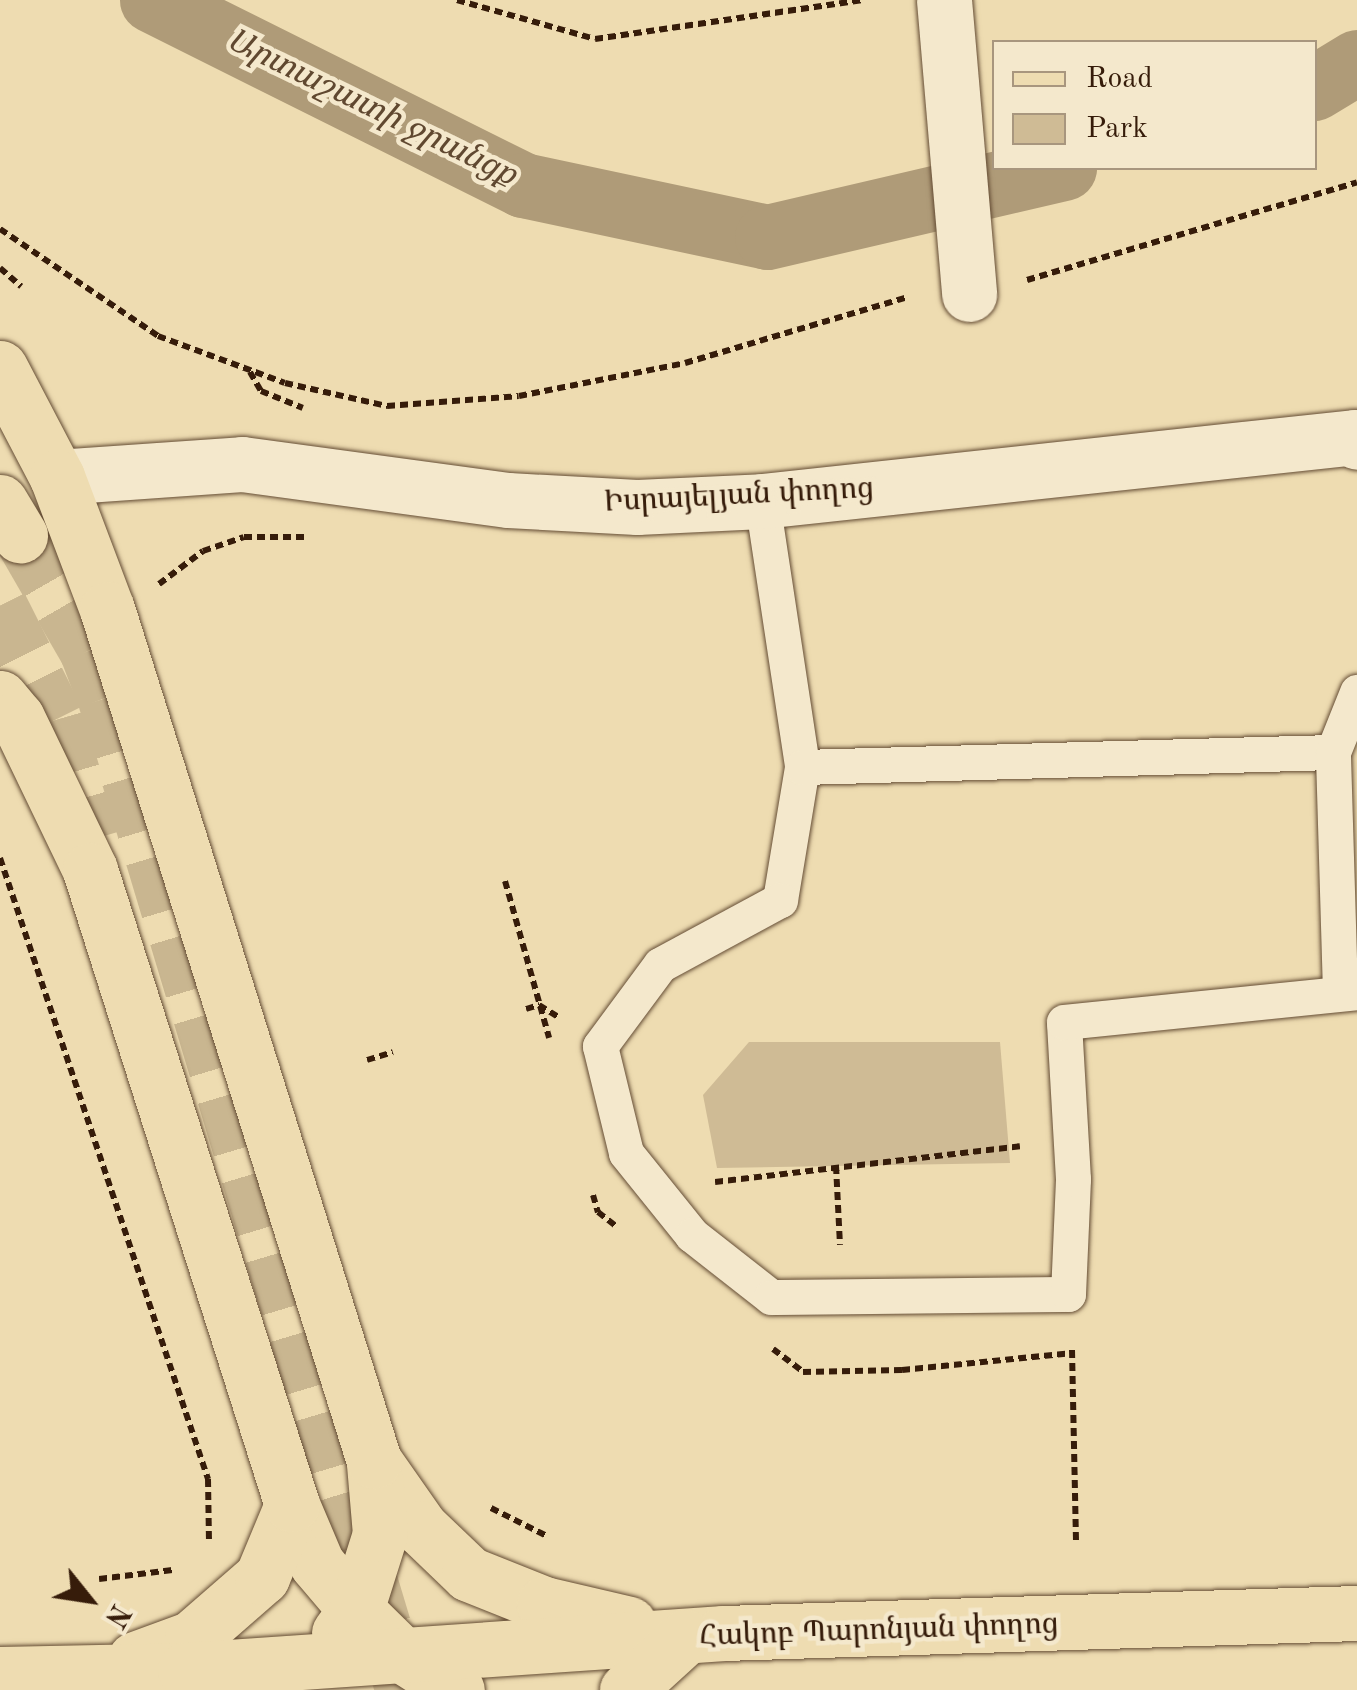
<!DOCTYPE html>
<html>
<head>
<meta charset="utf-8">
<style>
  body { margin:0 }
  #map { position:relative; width:1357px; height:1690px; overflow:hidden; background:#eedcb1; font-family:"Old Standard TT","Noto Serif Armenian",serif }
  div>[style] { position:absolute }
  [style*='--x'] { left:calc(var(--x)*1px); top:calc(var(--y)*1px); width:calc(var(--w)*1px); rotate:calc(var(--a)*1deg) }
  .green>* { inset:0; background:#cfbb95 }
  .canal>* { height:65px; margin:-32.5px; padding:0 32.5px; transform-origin:32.5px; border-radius:32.5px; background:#af9b78 }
  .highway-tunnel>* { height:55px; margin-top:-27.5px; transform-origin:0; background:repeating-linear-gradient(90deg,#c9b690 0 55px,transparent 0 83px) }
  .path>* { height:6px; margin-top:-3px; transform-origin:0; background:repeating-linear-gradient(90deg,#361c0a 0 8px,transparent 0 13px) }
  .roads { filter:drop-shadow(0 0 2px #644c34) drop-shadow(0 0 2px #644c34) }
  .lane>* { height:35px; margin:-17.5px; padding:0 17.5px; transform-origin:17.5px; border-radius:17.5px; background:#f4e8cc }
  .street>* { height:55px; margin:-27.5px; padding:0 27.5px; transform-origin:27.5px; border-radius:27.5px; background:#f4e8cc }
  .primary>* { height:55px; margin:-27.5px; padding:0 27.5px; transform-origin:27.5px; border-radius:27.5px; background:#eedcb1 }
  .highway>* { height:55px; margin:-27.5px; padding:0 27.5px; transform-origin:27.5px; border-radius:27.5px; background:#eedcb1 }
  span { translate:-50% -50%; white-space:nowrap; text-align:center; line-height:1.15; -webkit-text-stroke:9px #f4e8cc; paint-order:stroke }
  .street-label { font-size:30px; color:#361c0a }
  .water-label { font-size:32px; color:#604830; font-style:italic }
  .legend { position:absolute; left:992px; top:40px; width:325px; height:130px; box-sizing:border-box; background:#f4e8cc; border:2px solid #a8967e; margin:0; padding:12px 18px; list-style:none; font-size:30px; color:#361c0a }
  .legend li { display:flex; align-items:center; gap:20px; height:50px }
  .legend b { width:50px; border:2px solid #a8967e }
  .north { position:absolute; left:40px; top:1550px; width:100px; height:100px; -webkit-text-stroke:8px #f4e8cc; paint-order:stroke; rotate:120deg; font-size:28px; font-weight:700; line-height:40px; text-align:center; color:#361c0a }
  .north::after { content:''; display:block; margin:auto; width:35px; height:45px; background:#361c0a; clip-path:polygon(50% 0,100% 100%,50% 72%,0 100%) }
</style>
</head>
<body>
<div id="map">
  <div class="green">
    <div style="clip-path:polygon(749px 1042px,1000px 1042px,1010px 1163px,717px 1168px,703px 1095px)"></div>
  </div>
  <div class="canal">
    <div style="--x:152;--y:0;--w:415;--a:26.5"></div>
    <div style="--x:523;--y:185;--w:249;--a:12"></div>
    <div style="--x:767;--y:237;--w:305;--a:-13.1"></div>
    <div style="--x:1314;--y:88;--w:50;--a:-31.2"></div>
  </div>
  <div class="highway-tunnel">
    <div style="--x:20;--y:535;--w:134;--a:60"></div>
    <div style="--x:87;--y:651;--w:50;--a:69"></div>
    <div style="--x:105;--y:698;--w:1036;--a:73.28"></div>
    <div style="--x:0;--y:605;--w:127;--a:63.4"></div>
    <div style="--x:57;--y:719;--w:125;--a:73.7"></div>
  </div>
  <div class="path">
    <div style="--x:457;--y:0;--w:143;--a:15.8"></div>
    <div style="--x:595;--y:39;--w:269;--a:-8.3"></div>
    <div style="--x:0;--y:229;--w:191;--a:34.1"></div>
    <div style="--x:158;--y:336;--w:135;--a:20.3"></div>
    <div style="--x:285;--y:383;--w:105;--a:12.7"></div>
    <div style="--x:387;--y:406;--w:132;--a:-4.3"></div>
    <div style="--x:519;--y:396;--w:169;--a:-11.2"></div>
    <div style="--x:685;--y:363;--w:233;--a:-16.5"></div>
    <div style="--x:0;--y:268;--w:28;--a:41"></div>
    <div style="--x:1027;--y:280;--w:344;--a:-16.5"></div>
    <div style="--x:250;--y:372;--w:22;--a:60"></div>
    <div style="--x:261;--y:391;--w:45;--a:22"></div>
    <div style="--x:159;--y:584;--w:55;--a:-36.9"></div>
    <div style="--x:203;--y:551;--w:43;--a:-18.9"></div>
    <div style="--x:244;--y:537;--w:60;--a:0"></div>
    <div style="--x:0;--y:858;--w:655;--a:71.48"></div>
    <div style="--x:208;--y:1479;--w:64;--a:89.1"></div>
    <div style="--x:505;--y:881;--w:163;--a:74.3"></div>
    <div style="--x:526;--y:1009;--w:14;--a:-17"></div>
    <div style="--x:539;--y:1005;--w:22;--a:32"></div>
    <div style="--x:367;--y:1060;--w:27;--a:-17"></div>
    <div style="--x:836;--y:1166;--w:79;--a:87.1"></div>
    <div style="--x:715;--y:1182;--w:307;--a:-6.7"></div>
    <div style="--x:593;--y:1195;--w:18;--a:74"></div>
    <div style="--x:598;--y:1212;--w:24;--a:38"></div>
    <div style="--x:773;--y:1349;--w:38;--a:37"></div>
    <div style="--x:803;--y:1372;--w:99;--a:-1.2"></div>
    <div style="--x:902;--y:1370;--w:172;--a:-5.7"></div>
    <div style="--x:1072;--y:1350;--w:194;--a:88.8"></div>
    <div style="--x:491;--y:1508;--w:63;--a:26.6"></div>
    <div style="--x:99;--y:1579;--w:74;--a:-7"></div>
  </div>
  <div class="roads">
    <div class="lane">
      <div style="--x:762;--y:501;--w:269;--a:81.4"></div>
      <div style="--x:802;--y:767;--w:135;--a:99.4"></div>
      <div style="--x:780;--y:900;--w:136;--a:151.6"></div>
      <div style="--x:660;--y:965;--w:101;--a:126.5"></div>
      <div style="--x:600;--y:1046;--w:110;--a:76.3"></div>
      <div style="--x:626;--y:1153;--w:105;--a:51.2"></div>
      <div style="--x:692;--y:1235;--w:100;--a:38.1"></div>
      <div style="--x:771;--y:1297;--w:297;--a:-0.6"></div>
      <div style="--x:1068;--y:1294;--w:115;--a:-87.5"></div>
      <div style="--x:1073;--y:1179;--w:157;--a:-93.3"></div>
      <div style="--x:1064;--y:1022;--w:295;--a:-5.8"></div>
      <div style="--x:802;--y:767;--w:531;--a:-1.62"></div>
      <div style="--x:1340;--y:992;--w:240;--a:-91.7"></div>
      <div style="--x:1333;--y:752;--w:65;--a:-68.2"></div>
    </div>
    <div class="street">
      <div style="--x:944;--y:0;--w:295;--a:85.1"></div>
      <div style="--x:57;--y:477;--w:185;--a:-4"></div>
      <div style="--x:242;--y:464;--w:268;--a:7.7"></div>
      <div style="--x:508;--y:500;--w:129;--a:3.1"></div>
      <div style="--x:637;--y:507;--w:125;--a:-2.7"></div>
      <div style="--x:762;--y:501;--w:596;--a:-6.16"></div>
      <div style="--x:1355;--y:437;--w:5;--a:68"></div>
    </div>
    <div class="primary">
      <div style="--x:374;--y:1461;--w:82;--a:55"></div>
      <div style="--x:421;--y:1528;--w:66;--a:43.8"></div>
      <div style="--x:469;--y:1574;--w:81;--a:21.8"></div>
      <div style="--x:544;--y:1604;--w:87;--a:13.2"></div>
      <div style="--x:292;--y:1505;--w:64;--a:67"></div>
      <div style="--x:317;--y:1564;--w:60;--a:49.7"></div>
      <div style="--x:356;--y:1610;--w:64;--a:44.4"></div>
      <div style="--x:402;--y:1655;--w:65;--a:32.5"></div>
      <div style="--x:339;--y:1633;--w:29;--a:-54"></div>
      <div style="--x:356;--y:1610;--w:80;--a:-72.5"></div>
      <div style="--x:380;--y:1534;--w:70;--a:-94.9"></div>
      <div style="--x:135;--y:1659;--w:61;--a:-20.2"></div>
      <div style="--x:192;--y:1638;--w:93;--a:-41.1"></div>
      <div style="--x:262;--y:1577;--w:78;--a:-67.4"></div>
      <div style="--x:0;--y:1674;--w:185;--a:-1.2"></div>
      <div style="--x:185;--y:1670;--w:540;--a:-3.93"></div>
      <div style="--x:724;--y:1633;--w:633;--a:-1.81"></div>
      <div style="--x:627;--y:1690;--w:79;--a:-42.4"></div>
    </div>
    <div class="highway">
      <div style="--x:0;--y:368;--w:123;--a:62.4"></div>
      <div style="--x:57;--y:477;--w:141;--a:69.3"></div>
      <div style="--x:107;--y:609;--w:893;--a:72.6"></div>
      <div style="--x:0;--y:502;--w:39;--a:59"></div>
      <div style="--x:0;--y:698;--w:26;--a:50"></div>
      <div style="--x:17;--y:718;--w:169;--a:64.3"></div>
      <div style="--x:90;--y:870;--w:666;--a:72.35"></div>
    </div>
  </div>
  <div class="street-label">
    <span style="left:739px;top:496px;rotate:-3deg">Իսրայելյան փողոց</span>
    <span style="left:879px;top:1631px;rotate:-2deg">Հակոբ Պարոնյան փողոց</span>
  </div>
  <div class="water-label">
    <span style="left:371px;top:109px;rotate:26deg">Արտաշատի ջրանցք</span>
  </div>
  <ul class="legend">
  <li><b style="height:12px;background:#eedcb1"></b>Road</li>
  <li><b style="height:28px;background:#cfbb95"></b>Park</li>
  </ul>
  <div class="north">N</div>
</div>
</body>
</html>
